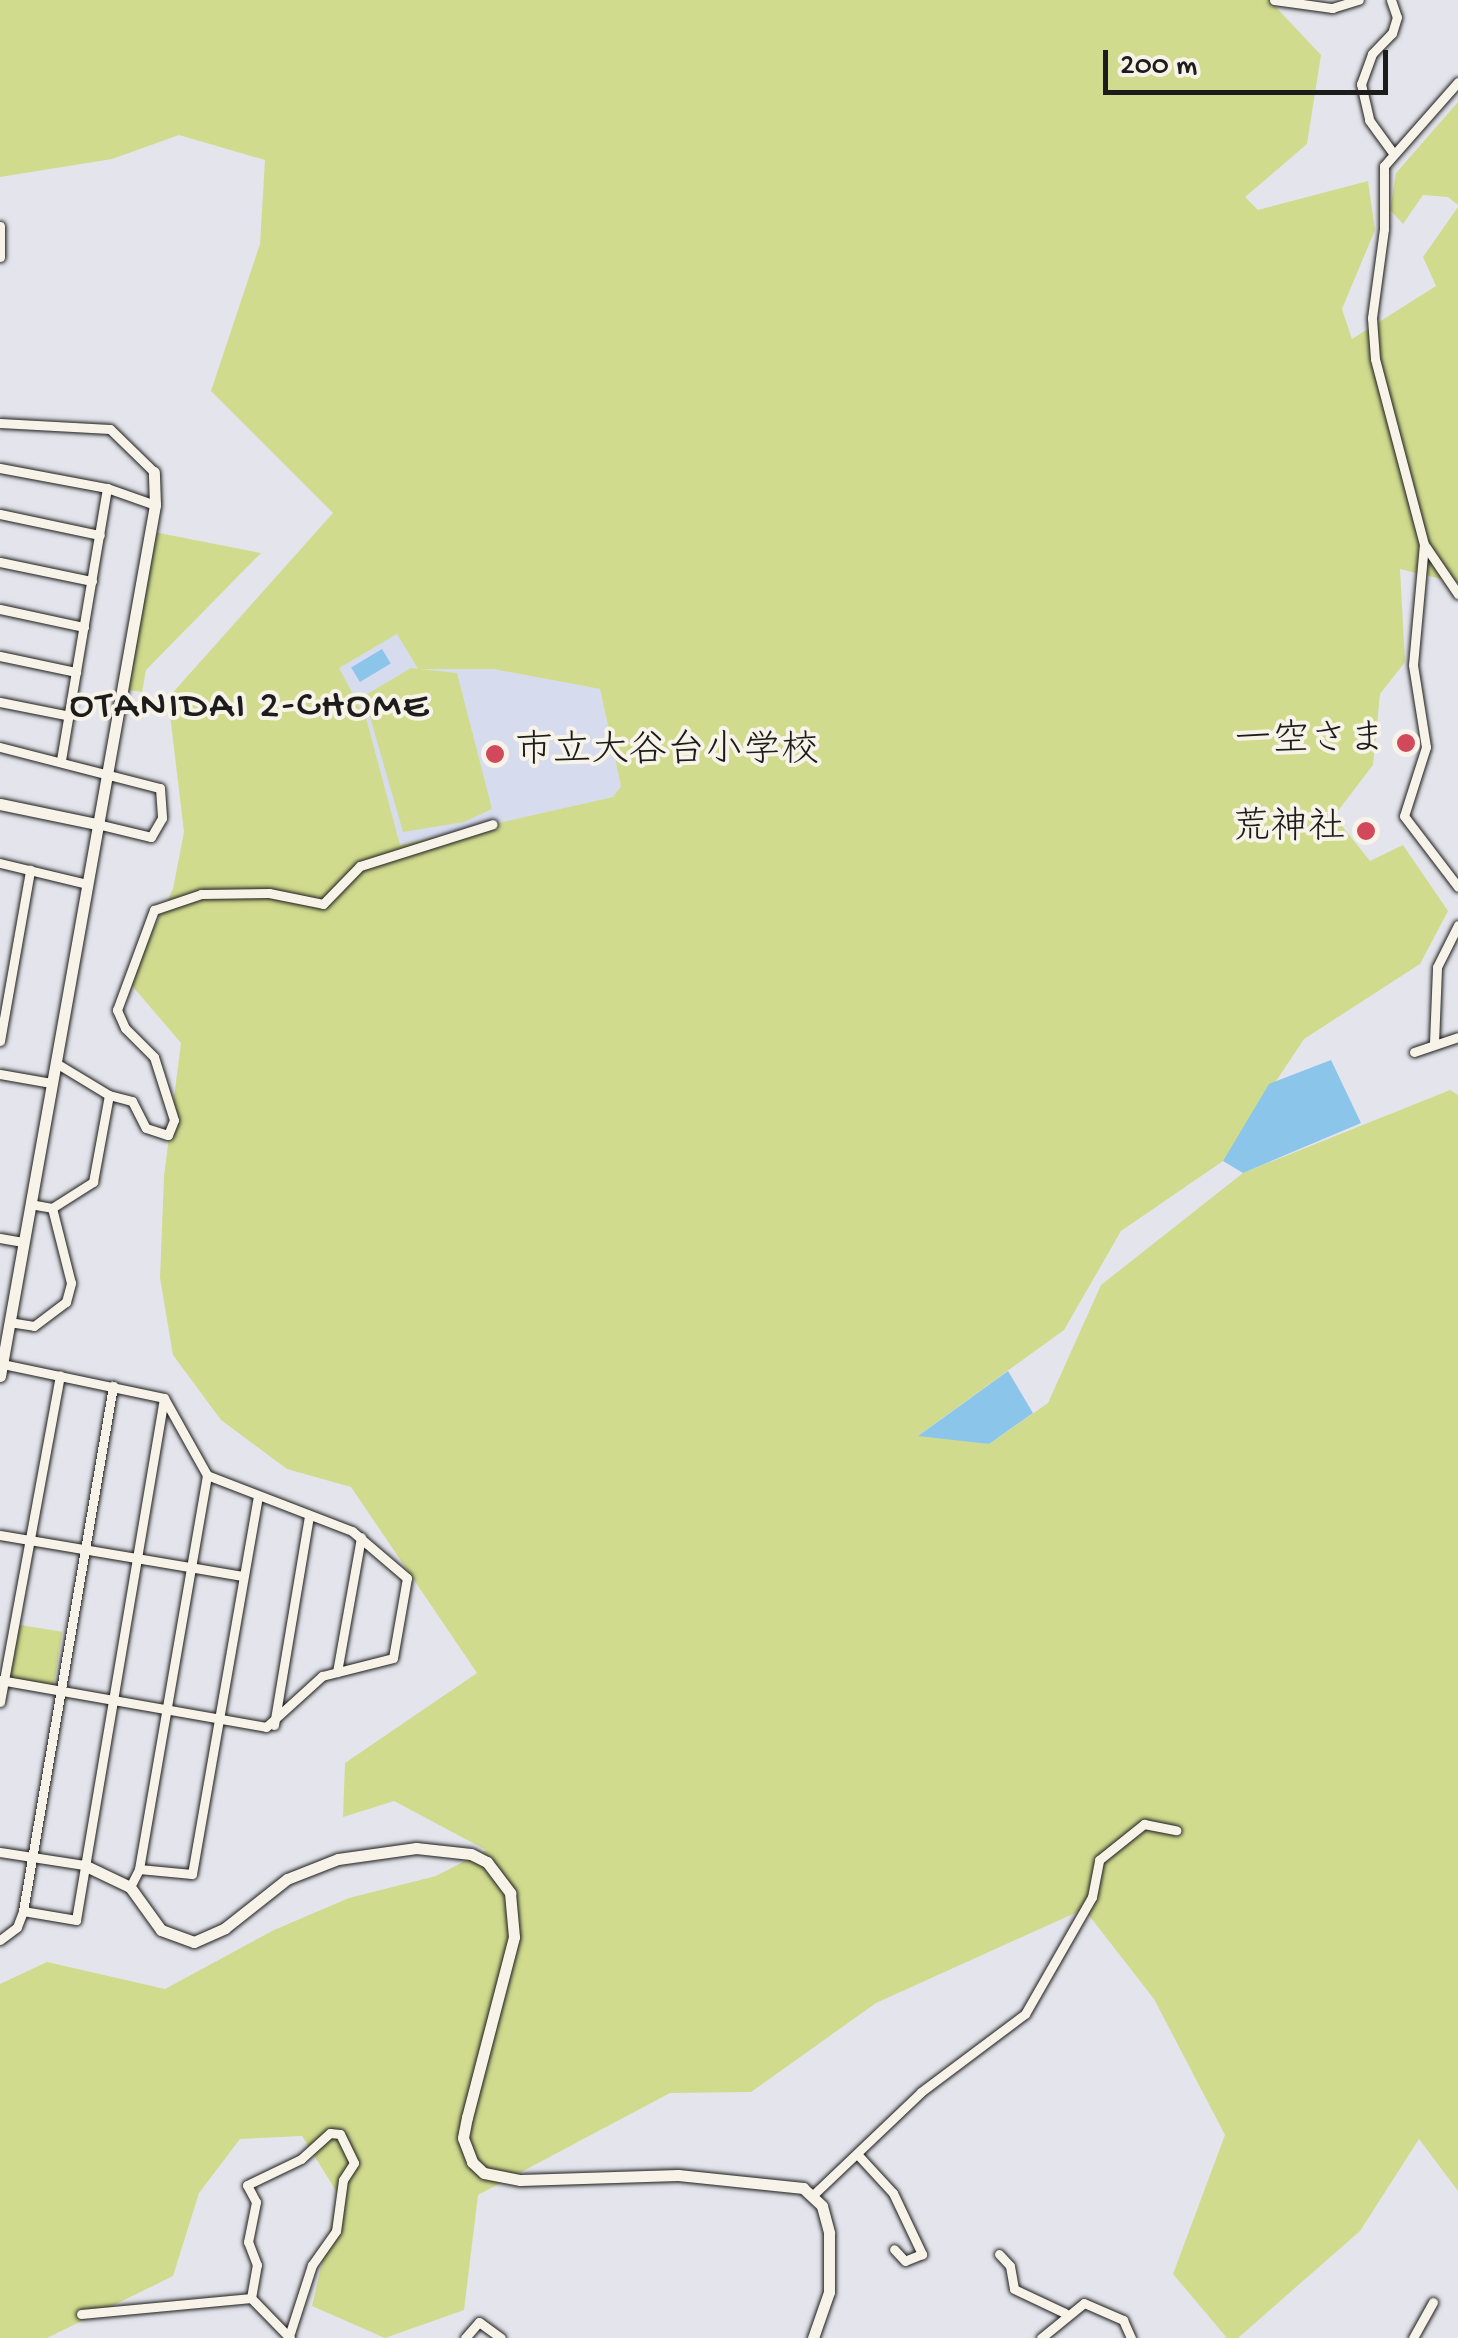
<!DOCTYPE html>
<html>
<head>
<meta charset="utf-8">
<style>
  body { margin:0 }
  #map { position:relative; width:1458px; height:2338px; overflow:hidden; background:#e4e5ec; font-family:"Gochi Hand","Klee One",sans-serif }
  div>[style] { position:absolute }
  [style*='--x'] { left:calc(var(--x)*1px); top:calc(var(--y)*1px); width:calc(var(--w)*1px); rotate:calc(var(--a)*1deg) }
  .built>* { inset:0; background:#d6dbee }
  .green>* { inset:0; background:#d0db8e; transform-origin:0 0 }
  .water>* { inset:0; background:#8bc5ea; transform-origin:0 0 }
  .roads { filter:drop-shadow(0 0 2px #1c1c1c) drop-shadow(0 0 2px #1c1c1c) }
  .minor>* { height:9px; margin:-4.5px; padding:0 4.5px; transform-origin:4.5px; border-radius:4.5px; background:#f7f3e8 }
  .tertiary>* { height:11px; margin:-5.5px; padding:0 5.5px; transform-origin:5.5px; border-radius:5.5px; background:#f7f3e8 }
  .dots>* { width:28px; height:28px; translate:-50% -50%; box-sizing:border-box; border:5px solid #f7f3e8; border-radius:50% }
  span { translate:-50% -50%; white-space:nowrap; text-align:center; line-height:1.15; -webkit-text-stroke:8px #f7f3e8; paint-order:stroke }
  .poi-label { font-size:38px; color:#1c1c1c }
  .right { translate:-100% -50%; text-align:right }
  .left { translate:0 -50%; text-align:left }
  .neighbourhood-label { font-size:40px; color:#1c1c1c; letter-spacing:2.5px }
  .scale { position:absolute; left:1103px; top:50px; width:285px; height:45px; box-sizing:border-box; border:5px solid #1c1c1c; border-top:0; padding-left:12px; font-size:30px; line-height:35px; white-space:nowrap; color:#1c1c1c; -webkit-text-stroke:8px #f7f3e8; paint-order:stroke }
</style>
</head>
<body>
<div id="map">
  <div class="built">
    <div style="clip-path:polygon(397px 634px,418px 669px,493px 669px,600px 689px,621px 786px,613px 797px,400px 845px,367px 721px,338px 668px)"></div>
  </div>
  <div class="green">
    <div style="clip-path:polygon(evenodd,0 0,1269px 0,1321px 55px,1307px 144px,1245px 197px,1258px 210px,1368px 181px,1375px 230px,1342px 309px,1352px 339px,1436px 286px,1423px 257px,1458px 207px,1458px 583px,1400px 569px,1405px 662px,1380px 694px,1373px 765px,1334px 816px,1370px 861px,1403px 845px,1448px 911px,1420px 964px,1304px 1039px,1223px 1161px,1121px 1231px,1064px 1330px,919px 1435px,989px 1444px,1048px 1403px,1101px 1285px,1243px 1173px,1450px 1090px,1458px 1095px,1458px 2191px,1419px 2139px,1360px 2231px,1238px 2338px,1227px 2338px,1173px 2274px,1225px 2135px,1154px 1999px,1084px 1909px,876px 2003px,751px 2092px,670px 2093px,478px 2195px,464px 2310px,385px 2338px,312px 2306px,338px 2194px,302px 2136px,240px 2139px,199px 2193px,173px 2276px,47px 2338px,0 2338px,0 1984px,47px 1962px,165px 1989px,274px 1930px,349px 1898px,436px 1876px,486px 1850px,394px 1801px,343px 1817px,345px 1763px,477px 1673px,351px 1487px,287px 1469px,221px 1420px,173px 1355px,160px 1278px,164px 1176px,181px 1043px,128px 981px,173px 889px,184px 832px,168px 698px,333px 513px,211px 391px,260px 244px,265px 160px,179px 135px,112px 159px,0 177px,0 0,397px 634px,418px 669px,493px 669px,600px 689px,621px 786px,613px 797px,400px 845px,367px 721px,339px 668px,397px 634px)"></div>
    <div style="clip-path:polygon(1458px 102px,1458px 205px,1448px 197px,1423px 195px,1403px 224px,1390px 210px,1396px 173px)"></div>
    <div style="clip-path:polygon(154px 532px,261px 553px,146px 670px,142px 692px,129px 690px)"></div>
    <div style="clip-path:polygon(411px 668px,457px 673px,492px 809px,464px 822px,403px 832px,364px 696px)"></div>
    <div style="left:14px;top:1624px;width:49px;height:57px;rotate:9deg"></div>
  </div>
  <div class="water">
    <div style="left:382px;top:649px;width:17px;height:36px;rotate:59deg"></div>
    <div style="clip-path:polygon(1331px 1060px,1361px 1123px,1243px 1173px,1223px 1161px,1269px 1084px)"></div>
    <div style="clip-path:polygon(1008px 1371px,1033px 1413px,989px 1444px,918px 1436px)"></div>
  </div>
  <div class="roads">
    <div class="minor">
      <div style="--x:1274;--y:0;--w:59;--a:7.9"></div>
      <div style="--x:1332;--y:8;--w:28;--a:-17"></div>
      <div style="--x:1391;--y:0;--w:18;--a:71"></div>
      <div style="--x:1397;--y:17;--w:17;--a:107"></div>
      <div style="--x:1392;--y:33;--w:29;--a:134"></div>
      <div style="--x:1372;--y:54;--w:32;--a:110"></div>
      <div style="--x:1361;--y:84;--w:37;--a:77"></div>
      <div style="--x:1369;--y:120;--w:41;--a:54"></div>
      <div style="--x:1458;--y:82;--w:112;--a:131.4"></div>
      <div style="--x:1384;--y:166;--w:63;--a:90"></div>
      <div style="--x:1384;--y:229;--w:90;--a:97.7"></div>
      <div style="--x:1372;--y:318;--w:41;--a:85.8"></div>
      <div style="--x:1375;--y:359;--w:191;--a:75.2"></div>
      <div style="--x:1424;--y:544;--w:121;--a:95.2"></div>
      <div style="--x:1413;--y:665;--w:83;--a:81"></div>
      <div style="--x:1426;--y:747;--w:72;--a:107.7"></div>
      <div style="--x:1404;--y:816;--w:89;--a:52.7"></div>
      <div style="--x:0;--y:226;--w:31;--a:90"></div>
      <div style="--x:0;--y:423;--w:110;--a:3.1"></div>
      <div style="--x:110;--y:429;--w:62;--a:44.3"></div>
      <div style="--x:0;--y:468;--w:109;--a:10.6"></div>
      <div style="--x:107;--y:488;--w:51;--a:19.5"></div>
      <div style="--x:0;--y:514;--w:102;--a:11.9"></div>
      <div style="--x:1426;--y:547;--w:57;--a:55.8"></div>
      <div style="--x:0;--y:562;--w:94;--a:11.7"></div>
      <div style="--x:0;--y:609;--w:86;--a:12.1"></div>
      <div style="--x:0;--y:656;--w:78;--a:11.9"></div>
      <div style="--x:0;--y:702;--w:71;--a:11.3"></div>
      <div style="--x:0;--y:747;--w:165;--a:14.4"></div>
      <div style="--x:160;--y:788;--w:30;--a:86"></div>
      <div style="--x:162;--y:818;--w:22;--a:120"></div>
      <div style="--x:151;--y:837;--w:56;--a:-166.5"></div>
      <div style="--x:61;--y:760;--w:276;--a:-80.4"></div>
      <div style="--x:0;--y:863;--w:89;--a:13.6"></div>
      <div style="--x:0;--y:1041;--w:174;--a:-80"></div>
      <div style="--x:1434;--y:1043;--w:76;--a:-87.7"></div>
      <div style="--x:1437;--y:967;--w:47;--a:-63.4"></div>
      <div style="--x:1414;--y:1052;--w:46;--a:-18.8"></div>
      <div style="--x:56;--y:1063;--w:62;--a:31.1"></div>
      <div style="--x:109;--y:1095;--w:24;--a:15"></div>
      <div style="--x:132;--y:1101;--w:30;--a:63"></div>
      <div style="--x:146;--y:1128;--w:23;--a:18"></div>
      <div style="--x:168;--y:1135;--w:16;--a:-68"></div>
      <div style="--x:174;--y:1120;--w:66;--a:-107.6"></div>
      <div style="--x:154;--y:1057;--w:41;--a:-135"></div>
      <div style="--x:125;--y:1028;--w:20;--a:-114"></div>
      <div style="--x:117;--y:1010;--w:107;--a:-69.7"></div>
      <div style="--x:154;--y:910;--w:50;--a:-18.8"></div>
      <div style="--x:201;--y:894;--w:68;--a:-0.8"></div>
      <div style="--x:269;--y:893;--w:55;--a:11.5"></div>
      <div style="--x:323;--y:904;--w:53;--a:-45.8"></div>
      <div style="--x:360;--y:866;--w:139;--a:-17.5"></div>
      <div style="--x:0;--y:1074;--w:52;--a:10"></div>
      <div style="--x:30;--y:1204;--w:22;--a:10"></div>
      <div style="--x:52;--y:1208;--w:49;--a:-32.4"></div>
      <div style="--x:93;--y:1182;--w:88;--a:-79.6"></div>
      <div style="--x:0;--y:1238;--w:23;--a:10"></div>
      <div style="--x:9;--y:1322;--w:25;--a:9"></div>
      <div style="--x:34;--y:1326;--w:40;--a:-37"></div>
      <div style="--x:66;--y:1302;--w:20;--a:-75"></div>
      <div style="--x:71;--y:1283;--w:77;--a:-104.2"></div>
      <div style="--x:0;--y:1535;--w:246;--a:9.6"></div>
      <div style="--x:337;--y:1672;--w:137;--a:-79.9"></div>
      <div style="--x:0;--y:1680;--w:270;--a:10"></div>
      <div style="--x:266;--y:1727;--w:76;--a:-42.3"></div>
      <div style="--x:322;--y:1676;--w:73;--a:-14.2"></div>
      <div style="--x:393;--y:1658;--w:81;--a:-80.1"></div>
      <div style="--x:407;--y:1578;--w:72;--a:-139.5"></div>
      <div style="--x:352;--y:1531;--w:155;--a:-158.9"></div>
      <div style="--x:207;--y:1475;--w:88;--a:-119.2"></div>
      <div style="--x:164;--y:1398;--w:166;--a:-168.1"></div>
      <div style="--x:0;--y:1702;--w:332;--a:-79.6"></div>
      <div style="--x:274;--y:1725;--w:212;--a:-80.5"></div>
      <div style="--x:0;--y:1852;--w:85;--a:8.8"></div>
      <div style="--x:139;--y:1869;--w:400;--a:-80.2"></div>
      <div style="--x:130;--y:1887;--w:20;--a:-63"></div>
      <div style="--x:139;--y:1869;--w:53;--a:5.4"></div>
      <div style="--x:192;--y:1874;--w:384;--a:-80.1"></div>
      <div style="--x:23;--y:1911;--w:533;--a:-80.27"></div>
      <div style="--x:0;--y:1940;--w:21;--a:-37"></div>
      <div style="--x:17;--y:1927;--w:17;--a:-69"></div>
      <div style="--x:23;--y:1911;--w:54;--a:9.6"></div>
      <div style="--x:76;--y:1920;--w:529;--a:-80.43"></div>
      <div style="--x:858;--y:2155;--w:52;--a:47.4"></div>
      <div style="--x:893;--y:2193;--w:68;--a:64.6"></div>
      <div style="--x:922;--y:2254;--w:18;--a:158"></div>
      <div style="--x:905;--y:2261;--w:16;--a:-133"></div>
      <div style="--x:813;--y:2195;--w:149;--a:-43.6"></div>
      <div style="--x:921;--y:2092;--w:130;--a:-36.9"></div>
      <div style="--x:1025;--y:2014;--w:135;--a:-60.2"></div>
      <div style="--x:1092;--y:1897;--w:38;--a:-79"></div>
      <div style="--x:1099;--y:1860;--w:58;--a:-38.7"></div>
      <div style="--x:1144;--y:1824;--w:33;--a:11"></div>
      <div style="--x:999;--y:2254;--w:16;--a:47"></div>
      <div style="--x:1010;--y:2266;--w:23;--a:80"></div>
      <div style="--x:1014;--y:2289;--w:56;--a:25.2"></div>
      <div style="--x:251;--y:2298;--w:34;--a:-80"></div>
      <div style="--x:257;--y:2265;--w:25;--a:-111"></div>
      <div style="--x:248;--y:2242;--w:41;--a:-78.7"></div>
      <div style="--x:256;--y:2202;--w:19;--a:-118"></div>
      <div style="--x:247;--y:2185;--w:60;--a:-25.7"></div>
      <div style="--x:301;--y:2159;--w:39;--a:-42"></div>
      <div style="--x:330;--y:2133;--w:10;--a:6"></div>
      <div style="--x:340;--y:2134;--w:32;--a:64"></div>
      <div style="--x:354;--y:2163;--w:20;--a:123"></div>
      <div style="--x:343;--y:2180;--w:51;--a:97.8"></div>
      <div style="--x:336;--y:2231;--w:42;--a:125.2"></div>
      <div style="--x:312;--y:2265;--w:75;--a:107.9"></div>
      <div style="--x:81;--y:2314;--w:171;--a:-5.4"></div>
      <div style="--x:251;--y:2298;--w:56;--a:45.7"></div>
      <div style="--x:465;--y:2338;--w:21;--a:-49"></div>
      <div style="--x:479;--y:2322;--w:27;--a:36"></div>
      <div style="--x:1041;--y:2338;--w:55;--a:-39.1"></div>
      <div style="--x:1084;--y:2303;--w:43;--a:23.6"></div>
      <div style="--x:1123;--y:2320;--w:20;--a:66"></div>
      <div style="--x:1413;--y:2338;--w:41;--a:-60.9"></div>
    </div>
    <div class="tertiary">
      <div style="--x:0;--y:804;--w:99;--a:11.7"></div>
      <div style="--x:0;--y:1376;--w:885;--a:-79.91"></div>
      <div style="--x:155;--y:505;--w:33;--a:-92"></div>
      <div style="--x:84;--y:1865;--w:51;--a:25.6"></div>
      <div style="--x:130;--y:1887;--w:53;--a:54.2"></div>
      <div style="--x:161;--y:1930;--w:35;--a:20"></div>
      <div style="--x:194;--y:1942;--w:34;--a:-24"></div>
      <div style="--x:225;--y:1928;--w:79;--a:-38.3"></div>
      <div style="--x:287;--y:1879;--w:55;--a:-21.4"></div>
      <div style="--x:338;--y:1859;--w:79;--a:-8"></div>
      <div style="--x:416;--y:1848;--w:55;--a:6.2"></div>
      <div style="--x:471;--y:1854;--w:18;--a:27"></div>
      <div style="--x:487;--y:1862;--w:39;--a:53"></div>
      <div style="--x:510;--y:1893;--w:44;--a:84.8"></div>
      <div style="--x:514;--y:1937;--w:186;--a:104.6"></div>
      <div style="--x:467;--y:2117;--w:21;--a:101"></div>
      <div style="--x:463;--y:2138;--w:26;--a:69"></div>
      <div style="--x:472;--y:2162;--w:16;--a:43"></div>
      <div style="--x:484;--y:2173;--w:37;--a:11"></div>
      <div style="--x:520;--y:2180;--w:158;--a:-1.8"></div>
      <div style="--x:678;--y:2175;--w:126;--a:5.9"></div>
      <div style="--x:803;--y:2188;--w:26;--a:43"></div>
      <div style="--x:822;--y:2206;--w:28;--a:75"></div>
      <div style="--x:829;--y:2233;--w:59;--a:90"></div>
      <div style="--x:829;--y:2292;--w:49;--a:109.2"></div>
    </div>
  </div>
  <div class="dots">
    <div style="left:1406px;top:743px;background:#d1495b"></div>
    <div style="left:495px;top:754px;background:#d1495b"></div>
    <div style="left:1366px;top:831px;background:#d1495b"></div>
  </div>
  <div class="poi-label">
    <span class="right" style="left:1386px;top:743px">一空さま</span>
    <span class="left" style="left:515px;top:754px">市立大谷台小学校</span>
    <span class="right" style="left:1346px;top:831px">荒神社</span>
  </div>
  <div class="neighbourhood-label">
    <span style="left:250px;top:708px">OTANIDAI 2-CHOME</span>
  </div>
  <div class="scale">200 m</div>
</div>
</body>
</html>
